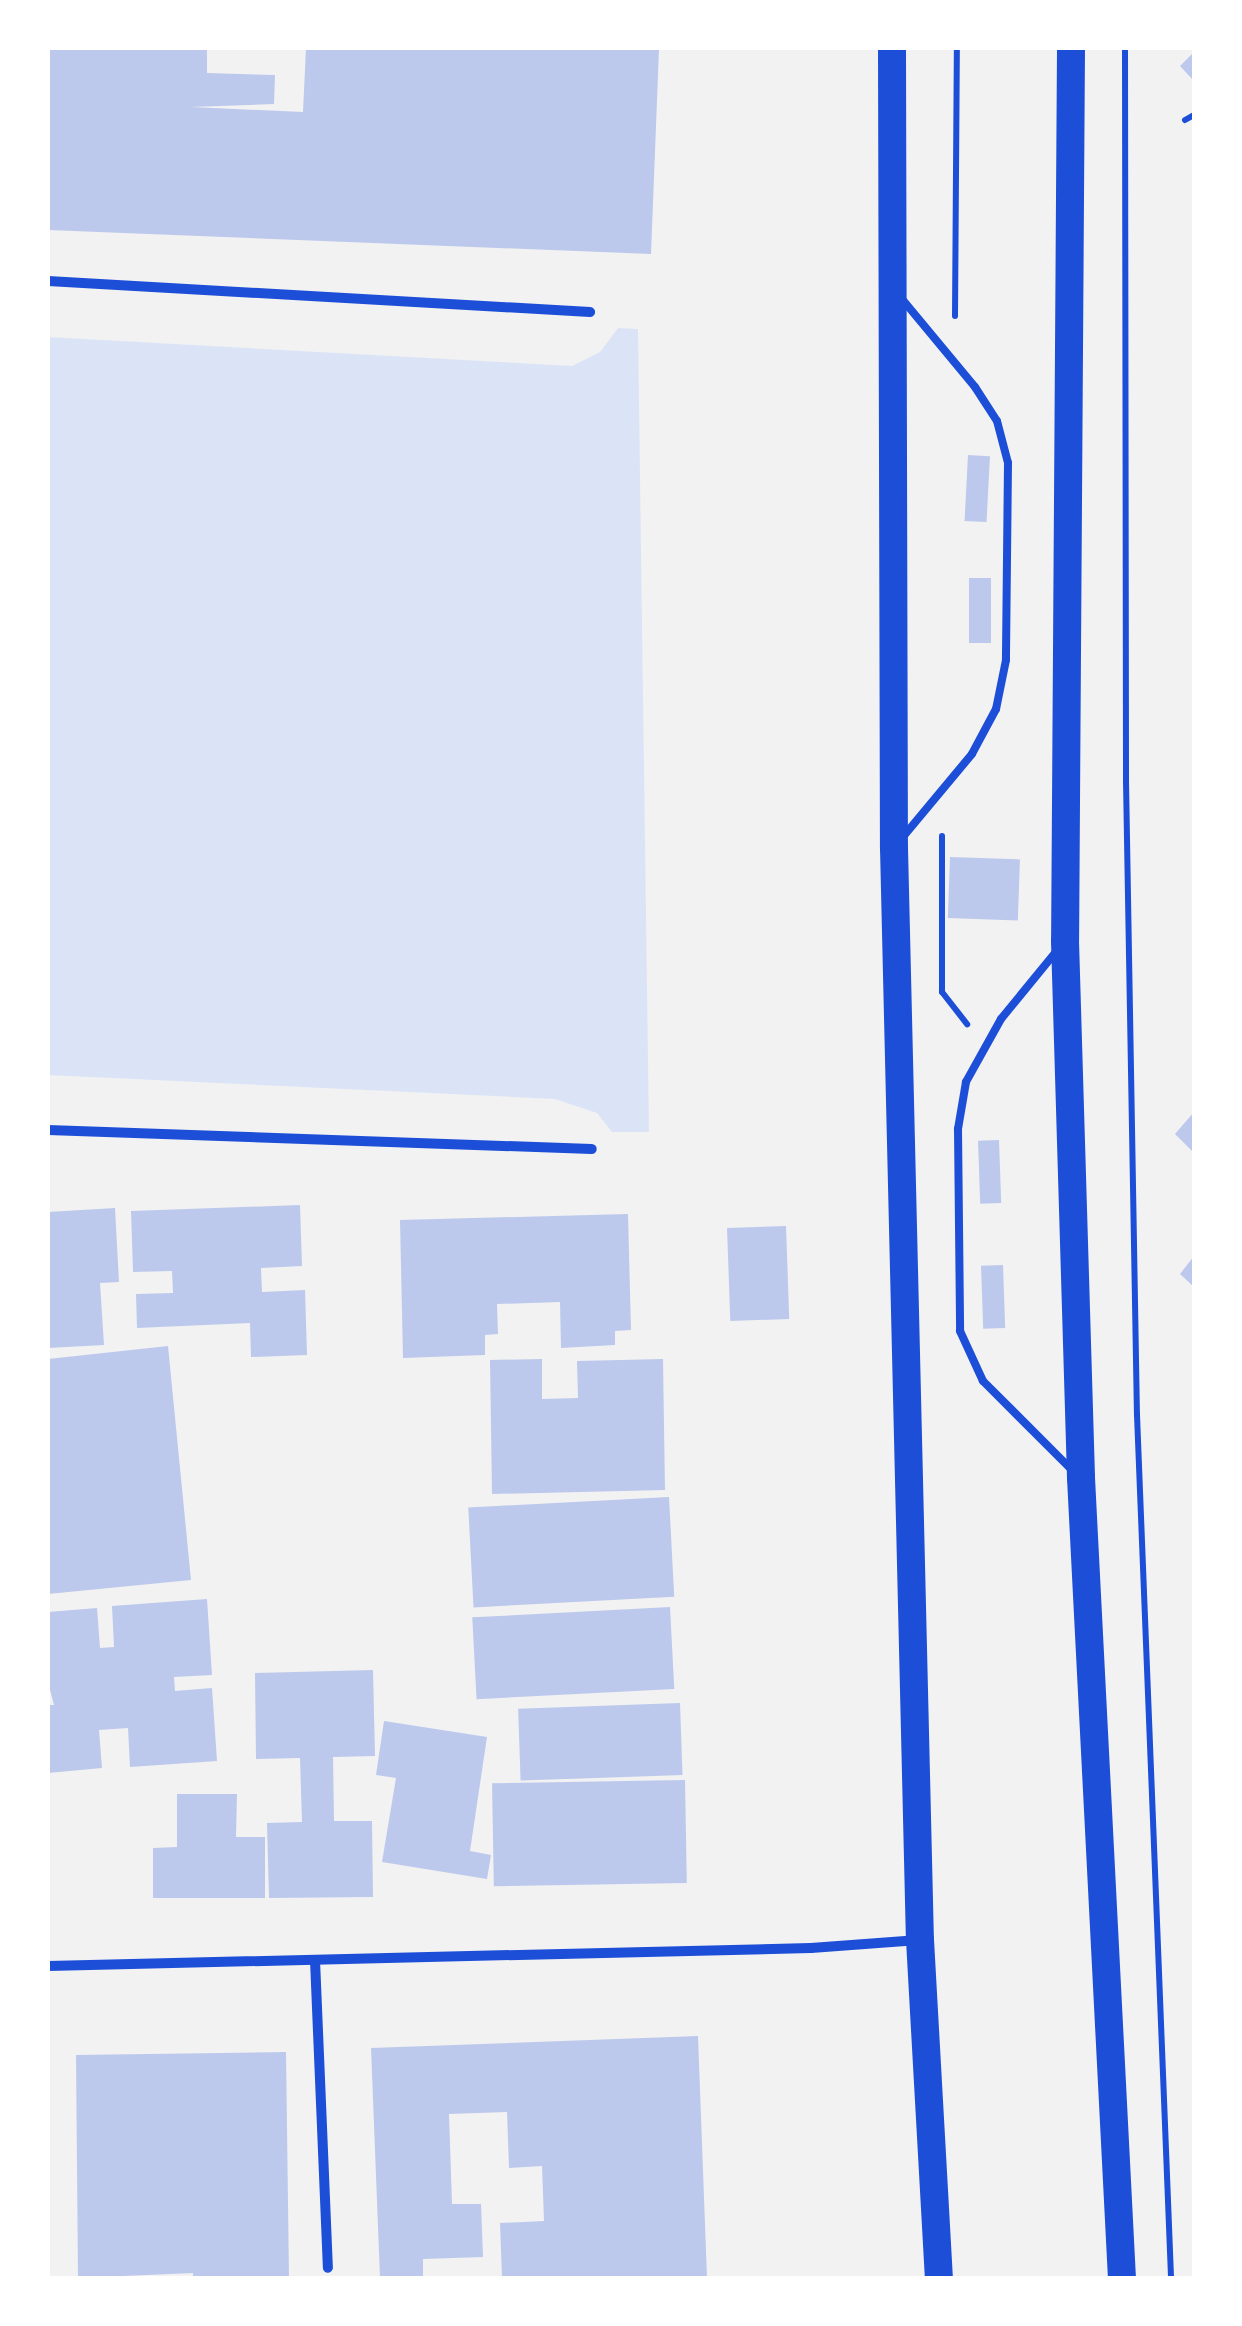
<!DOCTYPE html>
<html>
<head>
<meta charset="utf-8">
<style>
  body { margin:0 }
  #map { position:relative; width:1242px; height:2326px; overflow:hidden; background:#f2f2f2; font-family:Jost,sans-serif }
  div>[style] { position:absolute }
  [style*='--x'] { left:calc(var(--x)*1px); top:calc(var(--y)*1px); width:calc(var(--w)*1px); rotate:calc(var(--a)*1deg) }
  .green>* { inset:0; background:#dbe4f7 }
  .building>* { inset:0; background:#bdc9ec; transform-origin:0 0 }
  .path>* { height:6px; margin:-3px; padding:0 3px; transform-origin:3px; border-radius:3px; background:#1d4ed8 }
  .service>* { height:8px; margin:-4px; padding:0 4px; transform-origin:4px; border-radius:4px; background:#1d4ed8 }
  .minor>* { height:10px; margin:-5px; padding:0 5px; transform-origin:5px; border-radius:5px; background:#1d4ed8 }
  .trunk>* { height:28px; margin:-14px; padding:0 14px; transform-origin:14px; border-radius:14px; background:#1d4ed8 }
  span { translate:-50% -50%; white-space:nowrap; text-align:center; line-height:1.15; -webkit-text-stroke:10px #fff; paint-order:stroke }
  .frame { position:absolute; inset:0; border:50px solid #fff; pointer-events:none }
</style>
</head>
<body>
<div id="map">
  <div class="green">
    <div style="clip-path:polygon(618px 328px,638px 329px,649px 1132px,612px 1132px,597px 1113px,555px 1099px,48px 1075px,48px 337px,572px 366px,600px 352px)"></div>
  </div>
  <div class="building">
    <div style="clip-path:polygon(48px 48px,207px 48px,207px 73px,275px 75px,274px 104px,191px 107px,303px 112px,306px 48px,659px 49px,651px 254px,48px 230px)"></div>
    <div style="clip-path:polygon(1194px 52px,1194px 81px,1180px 66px)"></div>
    <div style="left:968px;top:455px;width:22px;height:66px;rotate:3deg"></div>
    <div style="left:969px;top:578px;width:22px;height:65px"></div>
    <div style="left:950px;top:857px;width:70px;height:61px;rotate:2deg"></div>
    <div style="clip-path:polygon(1194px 1112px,1194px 1153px,1175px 1134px)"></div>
    <div style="left:999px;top:1140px;width:63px;height:21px;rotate:88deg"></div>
    <div style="clip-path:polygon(300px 1205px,302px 1266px,261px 1268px,262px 1292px,305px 1290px,307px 1355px,251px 1357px,250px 1323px,137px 1328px,136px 1294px,173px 1293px,172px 1271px,133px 1272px,131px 1211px)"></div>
    <div style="clip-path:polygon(115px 1208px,119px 1282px,100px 1283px,104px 1345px,48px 1348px,48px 1212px)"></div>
    <div style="clip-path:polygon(628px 1214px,631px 1330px,615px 1331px,615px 1345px,561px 1348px,560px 1302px,497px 1304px,498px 1334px,485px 1335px,485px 1355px,403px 1358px,400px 1220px)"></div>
    <div style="left:786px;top:1226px;width:93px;height:59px;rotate:88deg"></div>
    <div style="clip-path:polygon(1194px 1256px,1194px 1287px,1180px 1274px)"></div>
    <div style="left:1003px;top:1265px;width:63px;height:22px;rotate:88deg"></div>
    <div style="clip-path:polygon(168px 1346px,191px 1580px,48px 1594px,48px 1359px)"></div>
    <div style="clip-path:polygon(542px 1359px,542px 1399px,578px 1398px,577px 1361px,663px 1359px,665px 1490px,492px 1494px,490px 1360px)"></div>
    <div style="left:669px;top:1497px;width:100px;height:201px;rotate:87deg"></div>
    <div style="clip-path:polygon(207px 1599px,212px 1675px,174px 1677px,175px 1691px,212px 1688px,217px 1761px,130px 1767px,128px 1728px,99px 1730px,102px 1768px,48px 1773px,48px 1705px,54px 1705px,48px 1682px,48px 1612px,97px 1608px,100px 1648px,114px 1647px,112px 1606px)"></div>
    <div style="left:670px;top:1607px;width:82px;height:198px;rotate:87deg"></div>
    <div style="clip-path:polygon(373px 1670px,375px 1756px,333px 1757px,334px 1821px,372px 1821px,373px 1897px,269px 1898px,267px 1823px,302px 1822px,300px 1758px,256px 1759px,255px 1673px)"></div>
    <div style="left:680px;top:1703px;width:72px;height:162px;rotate:88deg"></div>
    <div style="clip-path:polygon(384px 1721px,487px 1737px,470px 1851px,491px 1855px,487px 1879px,382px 1862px,396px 1778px,376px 1775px)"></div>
    <div style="left:685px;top:1780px;width:103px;height:193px;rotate:89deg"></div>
    <div style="clip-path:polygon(177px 1794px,237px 1794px,236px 1837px,265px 1837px,265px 1898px,153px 1898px,153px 1848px,177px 1847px)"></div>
    <div style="clip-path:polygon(698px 2036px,707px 2278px,502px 2278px,500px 2223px,544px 2221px,542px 2166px,509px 2168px,507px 2112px,449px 2114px,452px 2204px,481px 2204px,483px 2257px,423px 2259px,423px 2278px,380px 2278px,371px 2048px)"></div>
    <div style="clip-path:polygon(286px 2052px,289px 2278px,193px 2278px,193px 2273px,78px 2278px,76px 2055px)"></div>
  </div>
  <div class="path">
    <div style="--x:1125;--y:48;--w:733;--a:89.92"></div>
    <div style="--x:1126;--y:781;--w:634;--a:89.01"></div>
    <div style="--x:1137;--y:1415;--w:864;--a:87.74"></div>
    <div style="--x:1185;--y:120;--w:10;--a:-29"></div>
    <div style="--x:955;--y:316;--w:268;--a:-89.6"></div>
    <div style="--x:942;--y:836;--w:156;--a:90"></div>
    <div style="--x:942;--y:992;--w:41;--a:52"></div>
  </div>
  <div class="service">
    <div style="--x:902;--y:299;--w:114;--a:50.3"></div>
    <div style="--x:975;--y:387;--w:40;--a:57.1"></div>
    <div style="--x:997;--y:421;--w:43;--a:75.3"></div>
    <div style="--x:1008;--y:463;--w:197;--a:90.6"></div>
    <div style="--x:1006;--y:660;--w:50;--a:101.5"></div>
    <div style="--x:996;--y:709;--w:51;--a:118.1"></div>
    <div style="--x:972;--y:754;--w:109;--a:129.8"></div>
    <div style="--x:1055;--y:953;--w:85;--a:129.3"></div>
    <div style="--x:1001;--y:1019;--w:72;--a:119.1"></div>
    <div style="--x:966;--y:1082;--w:48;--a:99.7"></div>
    <div style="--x:958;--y:1129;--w:202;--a:89.4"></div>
    <div style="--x:960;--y:1331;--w:55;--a:65.3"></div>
    <div style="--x:983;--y:1381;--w:129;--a:45"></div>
  </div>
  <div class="minor">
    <div style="--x:48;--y:281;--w:543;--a:3.27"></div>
    <div style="--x:48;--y:1130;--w:544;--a:2"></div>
    <div style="--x:315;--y:1960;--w:308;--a:87.6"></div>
    <div style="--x:48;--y:1966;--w:763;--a:-1.35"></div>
    <div style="--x:811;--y:1948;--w:108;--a:-4.2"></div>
  </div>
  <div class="trunk">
    <div style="--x:892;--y:48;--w:800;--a:89.86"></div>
    <div style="--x:894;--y:848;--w:1092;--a:88.64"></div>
    <div style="--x:920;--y:1940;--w:339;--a:86.8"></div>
    <div style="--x:1071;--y:48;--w:893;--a:90.38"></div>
    <div style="--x:1065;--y:941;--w:537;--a:88.29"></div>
    <div style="--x:1081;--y:1478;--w:801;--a:87.07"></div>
  </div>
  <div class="frame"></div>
</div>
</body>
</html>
